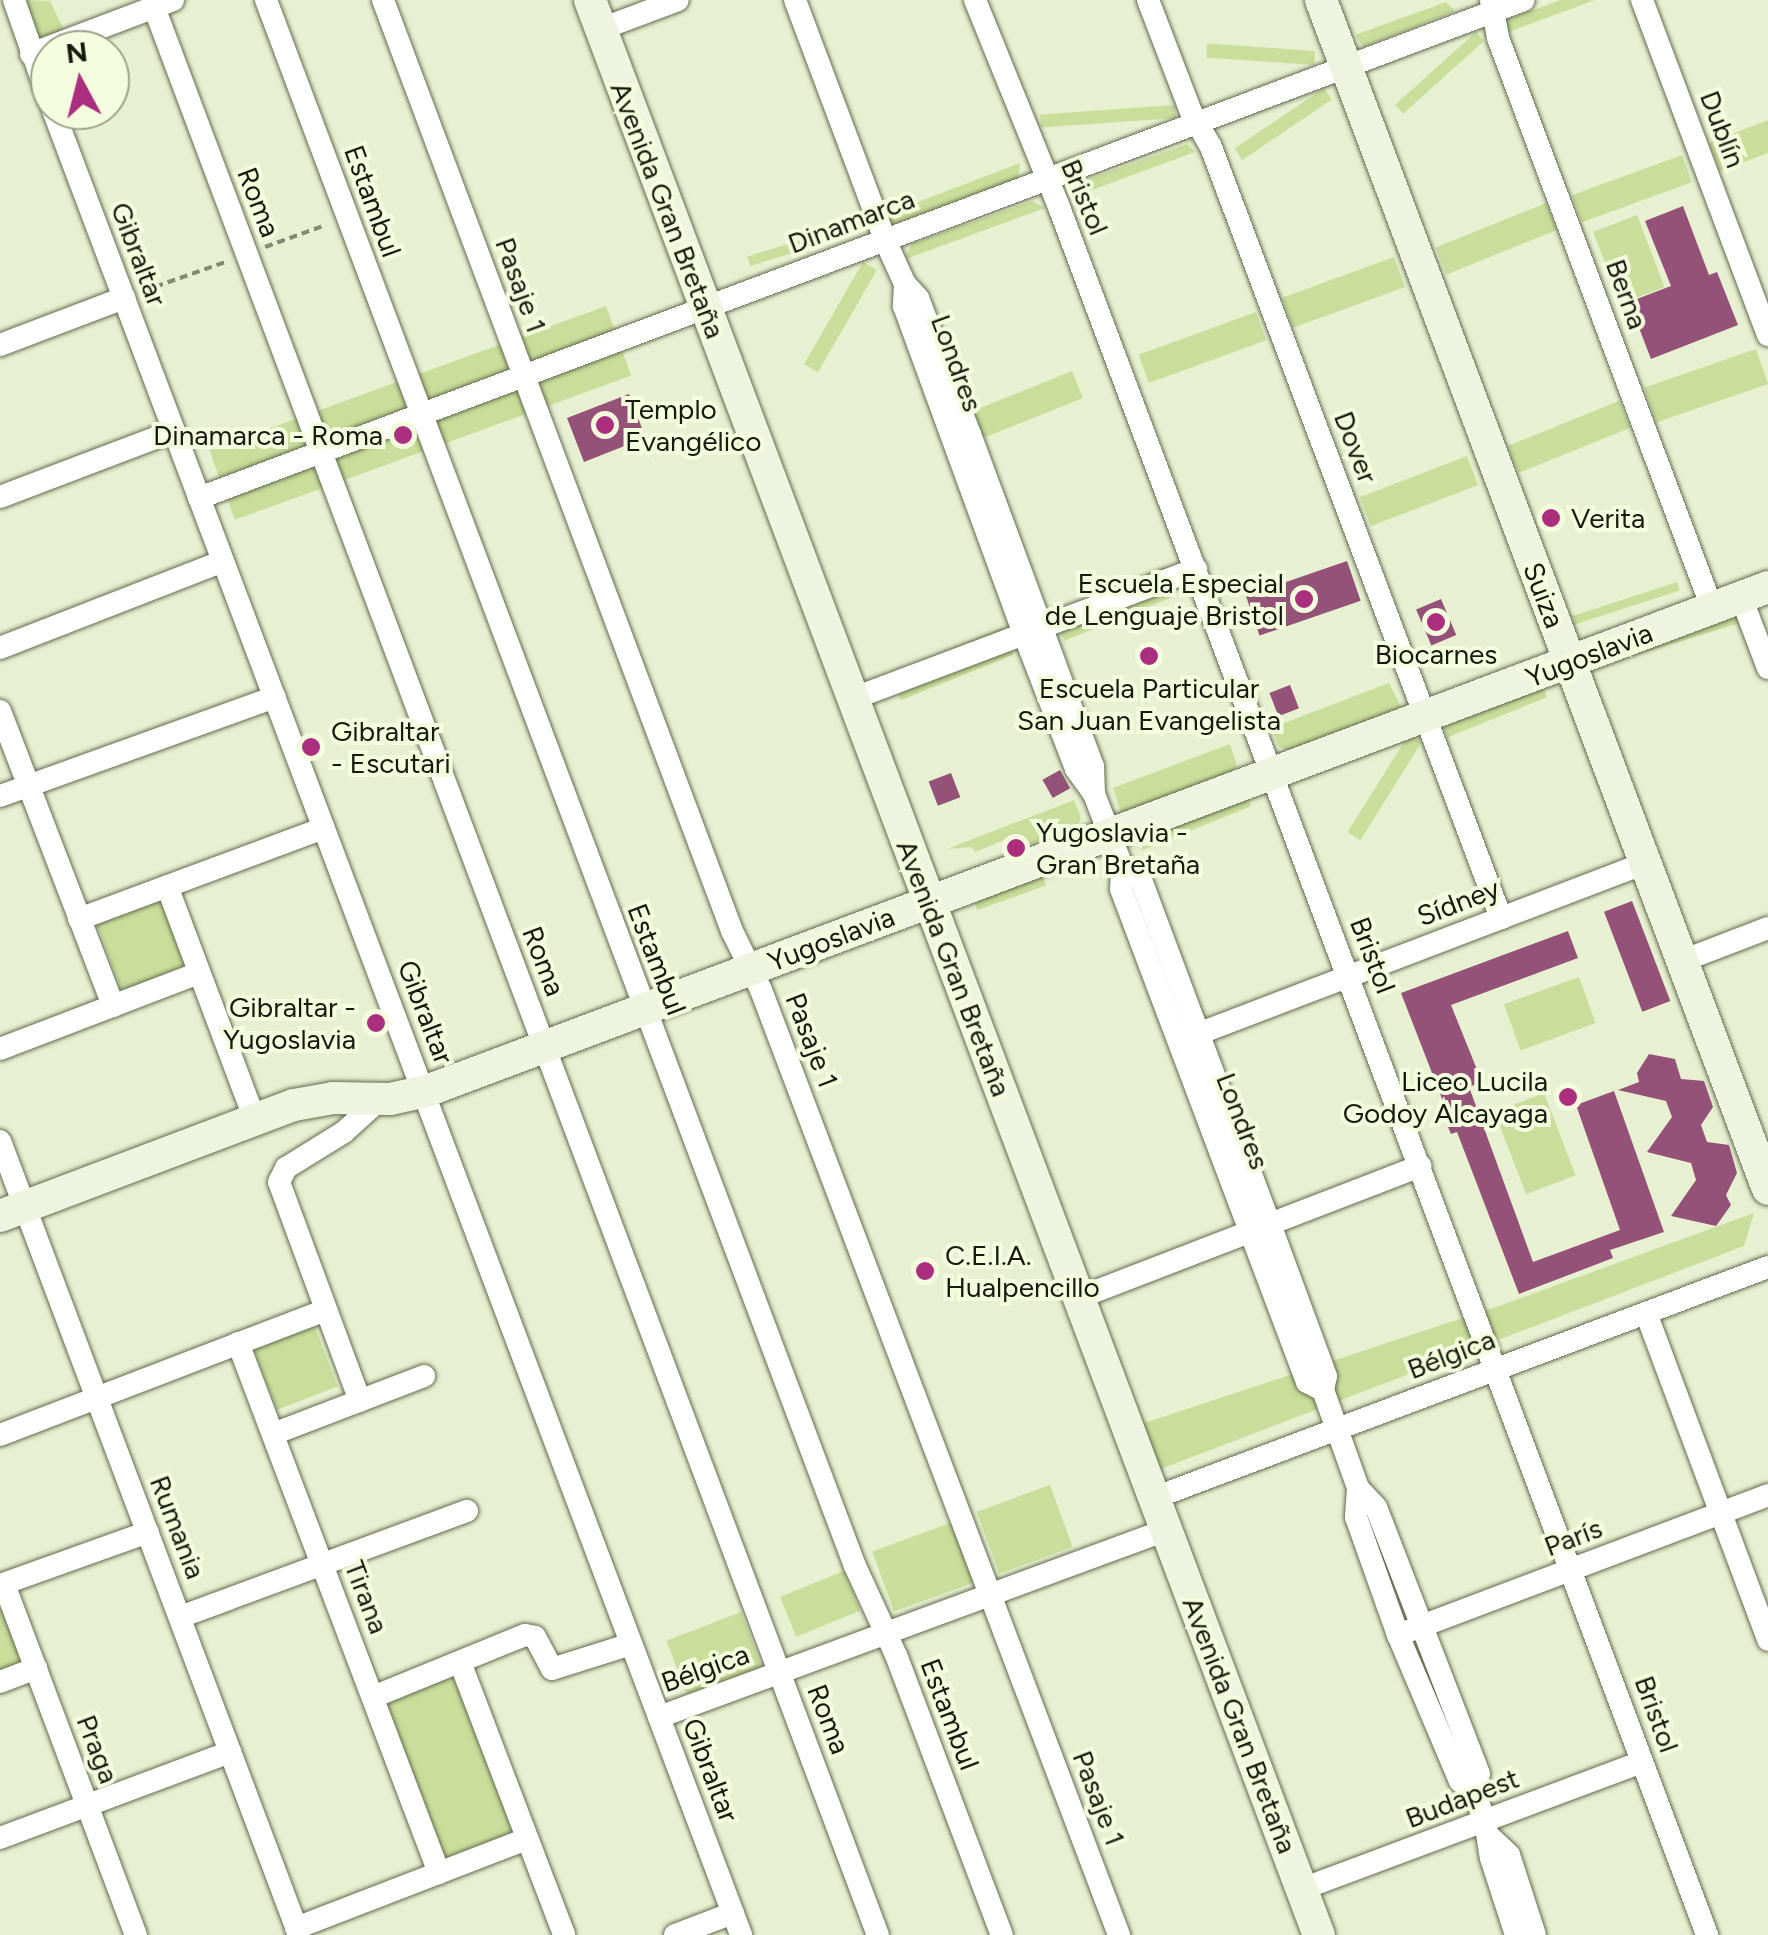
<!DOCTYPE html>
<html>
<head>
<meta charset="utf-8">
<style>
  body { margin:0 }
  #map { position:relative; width:1768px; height:1935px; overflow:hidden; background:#e7f1d1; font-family:Figtree,sans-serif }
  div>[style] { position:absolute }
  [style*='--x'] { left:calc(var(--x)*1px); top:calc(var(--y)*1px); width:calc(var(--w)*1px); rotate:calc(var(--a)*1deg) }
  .green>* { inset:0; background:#cade9b; transform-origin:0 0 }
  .building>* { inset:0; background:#955279; transform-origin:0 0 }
  .path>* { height:4px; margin-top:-2px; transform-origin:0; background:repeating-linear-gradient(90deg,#838a74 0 8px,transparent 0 13px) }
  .roads { filter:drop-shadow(0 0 2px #636b4f) drop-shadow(0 0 2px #636b4f) }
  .street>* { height:22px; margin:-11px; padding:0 11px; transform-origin:11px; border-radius:11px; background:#fff }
  .secondary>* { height:32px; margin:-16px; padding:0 16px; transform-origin:16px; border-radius:16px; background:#eef4df }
  .dots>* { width:28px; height:28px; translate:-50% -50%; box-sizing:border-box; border:5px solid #f4fede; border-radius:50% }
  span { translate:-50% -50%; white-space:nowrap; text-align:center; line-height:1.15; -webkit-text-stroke:8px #f4fede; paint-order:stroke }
  .street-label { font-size:28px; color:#171a0f }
  .poi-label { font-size:28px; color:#171a0f }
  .left { translate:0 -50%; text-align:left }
  .right { translate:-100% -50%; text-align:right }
  .north { position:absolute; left:30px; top:30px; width:100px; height:100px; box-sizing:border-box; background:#f4fede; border:2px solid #9ca38b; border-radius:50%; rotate:353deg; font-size:28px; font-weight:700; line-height:40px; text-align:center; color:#171a0f }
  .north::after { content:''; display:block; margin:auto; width:35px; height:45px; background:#ab2e7f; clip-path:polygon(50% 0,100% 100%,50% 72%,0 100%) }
</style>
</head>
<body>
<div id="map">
  <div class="green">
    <div style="clip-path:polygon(25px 0,50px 1px,66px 34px,41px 43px)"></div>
    <div style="clip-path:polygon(1561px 0,1595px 0,1503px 34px,1506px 20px)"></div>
    <div style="clip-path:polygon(1446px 2px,1455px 11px,1363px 47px,1355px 35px)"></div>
    <div style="left:1476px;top:32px;width:12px;height:109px;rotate:48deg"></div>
    <div style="left:1315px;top:51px;width:14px;height:108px;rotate:94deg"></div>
    <div style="left:1324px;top:88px;width:14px;height:108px;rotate:56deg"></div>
    <div style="left:1175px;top:105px;width:13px;height:135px;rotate:86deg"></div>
    <div style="clip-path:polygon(1768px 120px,1768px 153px,1720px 171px,1709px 143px)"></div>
    <div style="clip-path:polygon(1187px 144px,1195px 152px,1081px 194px,1081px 182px)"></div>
    <div style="left:1682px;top:155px;width:29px;height:117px;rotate:70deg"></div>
    <div style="clip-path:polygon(1020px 163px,1018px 178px,889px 226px,876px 218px)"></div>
    <div style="clip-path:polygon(1032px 201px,1045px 208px,903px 260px,912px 244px)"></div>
    <div style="left:1546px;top:203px;width:29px;height:119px;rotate:68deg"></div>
    <div style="left:1637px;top:215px;width:77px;height:47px;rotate:69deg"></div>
    <div style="left:863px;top:221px;width:10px;height:121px;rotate:73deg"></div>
    <div style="left:1394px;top:257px;width:32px;height:119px;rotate:70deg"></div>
    <div style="left:863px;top:262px;width:16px;height:118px;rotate:30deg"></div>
    <div style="left:606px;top:306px;width:74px;height:422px;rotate:70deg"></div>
    <div style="left:1256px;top:312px;width:30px;height:125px;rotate:70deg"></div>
    <div style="left:1756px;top:349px;width:37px;height:118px;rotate:71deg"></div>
    <div style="left:1072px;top:371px;width:29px;height:118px;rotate:68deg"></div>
    <div style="left:1619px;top:401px;width:29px;height:120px;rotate:68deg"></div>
    <div style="left:1467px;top:456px;width:31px;height:115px;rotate:69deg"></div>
    <div style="left:1164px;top:567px;width:31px;height:120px;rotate:68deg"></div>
    <div style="left:1677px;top:582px;width:9px;height:111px;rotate:72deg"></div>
    <div style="left:1739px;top:613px;width:10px;height:138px;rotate:73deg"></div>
    <div style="left:1002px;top:628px;width:29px;height:121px;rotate:68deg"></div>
    <div style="clip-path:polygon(1389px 683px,1402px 709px,1290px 751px,1279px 747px,1271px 728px)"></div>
    <div style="left:1543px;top:687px;width:11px;height:107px;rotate:68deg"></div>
    <div style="left:1409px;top:734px;width:15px;height:116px;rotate:32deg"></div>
    <div style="clip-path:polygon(1230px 744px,1237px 766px,1232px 771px,1121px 813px,1113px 788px)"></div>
    <div style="left:1247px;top:796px;width:11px;height:119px;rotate:68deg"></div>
    <div style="clip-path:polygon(1074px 800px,1081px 818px,1078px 825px,1015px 851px,1009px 838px,975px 852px,971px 847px,947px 849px)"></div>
    <div style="left:1042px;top:874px;width:12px;height:73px;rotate:70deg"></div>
    <div style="left:162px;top:895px;width:80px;height:71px;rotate:70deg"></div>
    <div style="left:1579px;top:977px;width:49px;height:80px;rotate:70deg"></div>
    <div style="left:1544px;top:1093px;width:88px;height:53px;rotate:69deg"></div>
    <div style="clip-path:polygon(1754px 1213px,1744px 1246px,1153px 1472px,1135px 1426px,1499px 1306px)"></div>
    <div style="left:313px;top:1322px;width:69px;height:65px;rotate:69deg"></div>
    <div style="left:1050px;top:1485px;width:66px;height:78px;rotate:70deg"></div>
    <div style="left:953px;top:1522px;width:64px;height:86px;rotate:70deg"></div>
    <div style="left:844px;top:1571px;width:43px;height:69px;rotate:68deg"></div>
    <div style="clip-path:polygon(0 1594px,26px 1663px,0 1672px)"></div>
    <div style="left:741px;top:1612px;width:66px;height:80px;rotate:69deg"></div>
    <div style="left:459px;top:1672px;width:172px;height:81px;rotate:70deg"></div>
  </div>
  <div class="building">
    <div style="clip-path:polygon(1683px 206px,1709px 275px,1717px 272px,1738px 325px,1651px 359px,1629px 302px,1671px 286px,1645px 221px)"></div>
    <div style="clip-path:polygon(629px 394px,643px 431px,629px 436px,632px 443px,584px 462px,567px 418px)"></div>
    <div style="left:1347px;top:561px;width:42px;height:107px;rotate:71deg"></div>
    <div style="left:1441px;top:599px;width:39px;height:27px;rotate:67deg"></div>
    <div style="left:1290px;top:685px;width:25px;height:22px;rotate:69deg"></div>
    <div style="left:1060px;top:770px;width:21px;height:20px;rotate:61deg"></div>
    <div style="left:951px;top:773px;width:26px;height:24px;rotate:69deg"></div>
    <div style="left:1632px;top:901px;width:107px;height:30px;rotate:69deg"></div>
    <div style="clip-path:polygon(1568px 931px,1578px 958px,1451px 1005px,1482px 1082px,1469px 1087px,1533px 1262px,1620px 1230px,1576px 1105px,1614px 1091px,1664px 1232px,1610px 1250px,1613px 1258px,1519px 1294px,1457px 1132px,1451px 1134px,1441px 1111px,1446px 1109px,1401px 993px)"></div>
    <div style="clip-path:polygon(1649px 1054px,1675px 1059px,1681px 1079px,1704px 1081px,1713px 1107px,1701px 1125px,1707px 1142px,1729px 1145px,1737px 1173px,1726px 1195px,1731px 1205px,1716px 1226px,1671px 1216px,1696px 1180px,1691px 1163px,1647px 1152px,1672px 1117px,1666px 1101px,1618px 1090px,1639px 1082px,1637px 1073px)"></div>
  </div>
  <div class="path">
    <div style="--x:265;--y:247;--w:65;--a:-19.8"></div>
    <div style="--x:143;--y:291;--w:90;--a:-19.4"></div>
  </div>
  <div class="roads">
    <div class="street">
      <div style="--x:14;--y:0;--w:109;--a:70.7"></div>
      <div style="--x:266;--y:0;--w:1673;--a:69.39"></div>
      <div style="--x:855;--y:1566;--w:98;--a:65.3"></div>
      <div style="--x:896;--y:1655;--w:299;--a:69.3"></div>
      <div style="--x:383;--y:0;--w:994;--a:69.45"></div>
      <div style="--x:732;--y:931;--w:66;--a:63.8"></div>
      <div style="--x:761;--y:990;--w:1011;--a:69.25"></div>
      <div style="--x:795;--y:0;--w:256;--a:69.4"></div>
      <div style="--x:885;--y:240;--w:48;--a:65.6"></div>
      <div style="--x:905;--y:284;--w:19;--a:47"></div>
      <div style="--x:918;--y:298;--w:146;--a:69.1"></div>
      <div style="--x:970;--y:434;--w:354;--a:69.7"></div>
      <div style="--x:1093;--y:766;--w:28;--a:88"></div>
      <div style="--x:975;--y:0;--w:223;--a:67.9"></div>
      <div style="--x:1059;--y:207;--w:1846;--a:69.44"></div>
      <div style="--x:1148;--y:0;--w:120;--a:69"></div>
      <div style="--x:1191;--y:112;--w:40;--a:60.3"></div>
      <div style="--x:1211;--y:147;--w:824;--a:69.39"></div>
      <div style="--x:1642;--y:0;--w:358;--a:69.4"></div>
      <div style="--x:1491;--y:1;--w:38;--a:79"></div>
      <div style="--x:1498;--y:38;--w:609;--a:69.42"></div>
      <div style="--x:154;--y:7;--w:2059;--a:69.42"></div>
      <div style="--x:601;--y:29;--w:82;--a:-20.6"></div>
      <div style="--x:31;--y:54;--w:152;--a:-20.8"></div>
      <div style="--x:53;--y:110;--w:1950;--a:69.34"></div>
      <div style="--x:905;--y:284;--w:22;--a:93"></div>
      <div style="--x:904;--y:306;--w:349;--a:69.9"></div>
      <div style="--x:1024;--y:634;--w:145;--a:68.9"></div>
      <div style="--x:1076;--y:769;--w:31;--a:54"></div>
      <div style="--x:1094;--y:794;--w:77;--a:68.7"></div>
      <div style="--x:1122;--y:866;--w:23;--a:92"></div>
      <div style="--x:1121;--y:889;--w:527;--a:69.33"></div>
      <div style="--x:1307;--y:1382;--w:18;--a:27"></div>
      <div style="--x:0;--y:345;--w:133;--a:-20.8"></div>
      <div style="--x:0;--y:497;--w:186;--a:-20.8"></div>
      <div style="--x:199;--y:498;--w:1415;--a:-20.6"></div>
      <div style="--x:1741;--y:597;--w:76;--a:69.2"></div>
      <div style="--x:0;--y:648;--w:239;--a:-21.3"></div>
      <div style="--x:852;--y:699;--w:368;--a:-20.7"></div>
      <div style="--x:0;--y:711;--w:316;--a:69"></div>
      <div style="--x:0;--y:796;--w:292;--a:-19.8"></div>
      <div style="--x:1122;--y:866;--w:21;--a:31"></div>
      <div style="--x:1140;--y:877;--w:371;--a:69.5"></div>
      <div style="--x:1270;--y:1224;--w:162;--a:69.8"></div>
      <div style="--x:1326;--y:1376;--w:14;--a:102"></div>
      <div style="--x:1323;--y:1390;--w:104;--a:70.3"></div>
      <div style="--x:1358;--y:1488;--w:29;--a:94"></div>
      <div style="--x:1356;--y:1517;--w:125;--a:70.4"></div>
      <div style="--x:1398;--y:1635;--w:159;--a:67"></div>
      <div style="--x:1460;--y:1781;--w:18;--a:38"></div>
      <div style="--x:1474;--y:1792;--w:31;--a:69"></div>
      <div style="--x:1485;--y:1821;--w:37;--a:81"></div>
      <div style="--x:1491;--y:1858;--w:81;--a:72"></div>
      <div style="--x:167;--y:886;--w:250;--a:69.4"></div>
      <div style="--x:79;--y:919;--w:261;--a:-20.4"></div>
      <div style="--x:1682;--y:961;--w:92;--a:-21"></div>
      <div style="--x:1187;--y:1038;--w:490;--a:-20.9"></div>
      <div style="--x:0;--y:1049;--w:213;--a:-20.9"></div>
      <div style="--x:0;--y:1141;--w:848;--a:69.36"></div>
      <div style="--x:1078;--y:1298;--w:367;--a:-21.1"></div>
      <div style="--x:1646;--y:1313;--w:349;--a:69.5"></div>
      <div style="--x:238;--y:1343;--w:567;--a:69.23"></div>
      <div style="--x:360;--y:1401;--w:233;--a:-110.3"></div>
      <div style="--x:279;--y:1182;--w:16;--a:-63"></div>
      <div style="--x:286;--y:1168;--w:68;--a:-31.8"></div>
      <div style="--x:344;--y:1132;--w:47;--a:-42.4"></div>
      <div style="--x:273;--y:1434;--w:162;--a:-21"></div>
      <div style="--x:0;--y:1435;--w:349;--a:-21"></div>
      <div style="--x:1358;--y:1488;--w:26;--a:47"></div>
      <div style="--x:1376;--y:1507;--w:286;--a:68.9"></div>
      <div style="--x:1479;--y:1774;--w:19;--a:106"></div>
      <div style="--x:1154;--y:1498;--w:656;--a:-20.62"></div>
      <div style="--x:4;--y:1584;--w:375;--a:69.4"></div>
      <div style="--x:0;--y:1585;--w:157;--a:-19.7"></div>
      <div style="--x:180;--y:1617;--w:306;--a:-20.3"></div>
      <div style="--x:1398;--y:1635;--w:396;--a:-20.7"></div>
      <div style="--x:460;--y:1662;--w:292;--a:69.1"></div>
      <div style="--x:0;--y:1682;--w:39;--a:-21"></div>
      <div style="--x:373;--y:1697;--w:164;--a:-22.2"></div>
      <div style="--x:525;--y:1635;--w:10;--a:11"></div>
      <div style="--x:535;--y:1637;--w:36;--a:62"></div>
      <div style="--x:552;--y:1669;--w:83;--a:-17.6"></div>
      <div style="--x:659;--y:1717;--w:540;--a:-20.25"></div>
      <div style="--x:1490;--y:1837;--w:26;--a:43"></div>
      <div style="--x:1509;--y:1855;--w:84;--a:72"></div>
      <div style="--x:0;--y:1838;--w:246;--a:-20.5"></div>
      <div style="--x:1302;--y:1889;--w:363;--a:-20.5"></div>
      <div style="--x:296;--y:1928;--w:248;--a:-21.1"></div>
      <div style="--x:675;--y:1935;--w:62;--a:-20.8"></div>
    </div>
    <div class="secondary">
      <div style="--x:590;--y:0;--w:2068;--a:69.36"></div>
      <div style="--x:1321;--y:0;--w:1270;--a:69.4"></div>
      <div style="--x:0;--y:1216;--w:314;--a:-20.7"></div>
      <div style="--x:294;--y:1105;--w:40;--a:-10"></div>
      <div style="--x:333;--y:1098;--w:57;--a:1"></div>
      <div style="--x:390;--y:1099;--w:35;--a:-12"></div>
      <div style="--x:424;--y:1092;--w:1436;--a:-20.59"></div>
    </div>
  </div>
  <div class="dots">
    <div style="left:605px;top:425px;background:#ab2e7f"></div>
    <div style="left:403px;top:435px;background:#ab2e7f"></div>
    <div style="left:1551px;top:518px;background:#ab2e7f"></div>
    <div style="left:1304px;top:599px;background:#ab2e7f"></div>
    <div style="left:1436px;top:622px;background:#ab2e7f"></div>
    <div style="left:1149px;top:656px;background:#ab2e7f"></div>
    <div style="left:311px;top:747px;background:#ab2e7f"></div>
    <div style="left:1016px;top:848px;background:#ab2e7f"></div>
    <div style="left:376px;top:1023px;background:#ab2e7f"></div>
    <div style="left:1568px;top:1097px;background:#ab2e7f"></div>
    <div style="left:925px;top:1271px;background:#ab2e7f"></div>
  </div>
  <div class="street-label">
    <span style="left:1723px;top:129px;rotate:69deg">Dublín</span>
    <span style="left:1085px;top:197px;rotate:67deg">Bristol</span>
    <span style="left:373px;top:201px;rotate:70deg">Estambul</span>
    <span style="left:259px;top:202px;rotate:69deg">Roma</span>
    <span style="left:668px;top:210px;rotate:69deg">Avenida Gran Bretaña</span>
    <span style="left:851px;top:221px;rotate:-21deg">Dinamarca</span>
    <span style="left:139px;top:254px;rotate:69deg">Gibraltar</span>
    <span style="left:521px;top:285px;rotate:70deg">Pasaje 1</span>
    <span style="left:1627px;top:294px;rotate:70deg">Berna</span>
    <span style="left:957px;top:363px;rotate:70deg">Londres</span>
    <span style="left:1356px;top:447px;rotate:69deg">Dover</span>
    <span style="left:1544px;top:595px;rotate:69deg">Suiza</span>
    <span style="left:1589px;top:655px;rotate:-21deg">Yugoslavia</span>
    <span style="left:1458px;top:902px;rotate:-21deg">Sídney</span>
    <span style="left:831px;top:939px;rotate:-21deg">Yugoslavia</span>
    <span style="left:1373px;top:955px;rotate:69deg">Bristol</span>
    <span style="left:657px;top:959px;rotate:69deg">Estambul</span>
    <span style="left:544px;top:961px;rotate:69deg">Roma</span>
    <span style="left:954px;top:968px;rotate:69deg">Avenida Gran Bretaña</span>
    <span style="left:426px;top:1012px;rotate:69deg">Gibraltar</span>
    <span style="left:812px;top:1040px;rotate:69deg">Pasaje 1</span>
    <span style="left:1243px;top:1121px;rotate:69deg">Londres</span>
    <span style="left:1451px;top:1354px;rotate:-21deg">Bélgica</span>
    <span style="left:178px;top:1527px;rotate:69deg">Rumania</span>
    <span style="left:1573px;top:1537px;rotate:-21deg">París</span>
    <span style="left:367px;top:1597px;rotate:69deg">Tirana</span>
    <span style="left:705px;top:1668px;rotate:-20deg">Bélgica</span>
    <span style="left:950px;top:1714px;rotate:69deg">Estambul</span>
    <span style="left:1657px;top:1714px;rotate:70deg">Bristol</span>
    <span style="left:829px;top:1719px;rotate:69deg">Roma</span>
    <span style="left:1240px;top:1725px;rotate:69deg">Avenida Gran Bretaña</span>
    <span style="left:98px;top:1749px;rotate:69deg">Praga</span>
    <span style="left:711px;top:1770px;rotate:69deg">Gibraltar</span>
    <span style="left:1099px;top:1798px;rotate:69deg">Pasaje 1</span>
    <span style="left:1462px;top:1798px;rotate:-21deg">Budapest</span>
  </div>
  <div class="poi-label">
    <span class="left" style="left:625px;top:425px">Templo<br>Evangélico</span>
    <span class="right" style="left:383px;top:435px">Dinamarca - Roma</span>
    <span class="left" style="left:1571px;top:518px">Verita</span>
    <span class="right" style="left:1284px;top:599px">Escuela Especial<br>de Lenguaje Bristol</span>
    <span style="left:1436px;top:654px">Biocarnes</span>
    <span style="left:1149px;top:704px">Escuela Particular<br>San Juan Evangelista</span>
    <span class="left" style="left:331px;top:747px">Gibraltar<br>- Escutari</span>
    <span class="left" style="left:1036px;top:848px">Yugoslavia -<br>Gran Bretaña</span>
    <span class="right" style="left:356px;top:1023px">Gibraltar -<br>Yugoslavia</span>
    <span class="right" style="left:1548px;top:1097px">Liceo Lucila<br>Godoy Alcayaga</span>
    <span class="left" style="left:945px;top:1271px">C.E.I.A.<br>Hualpencillo</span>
  </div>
  <div class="north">N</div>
</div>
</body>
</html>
